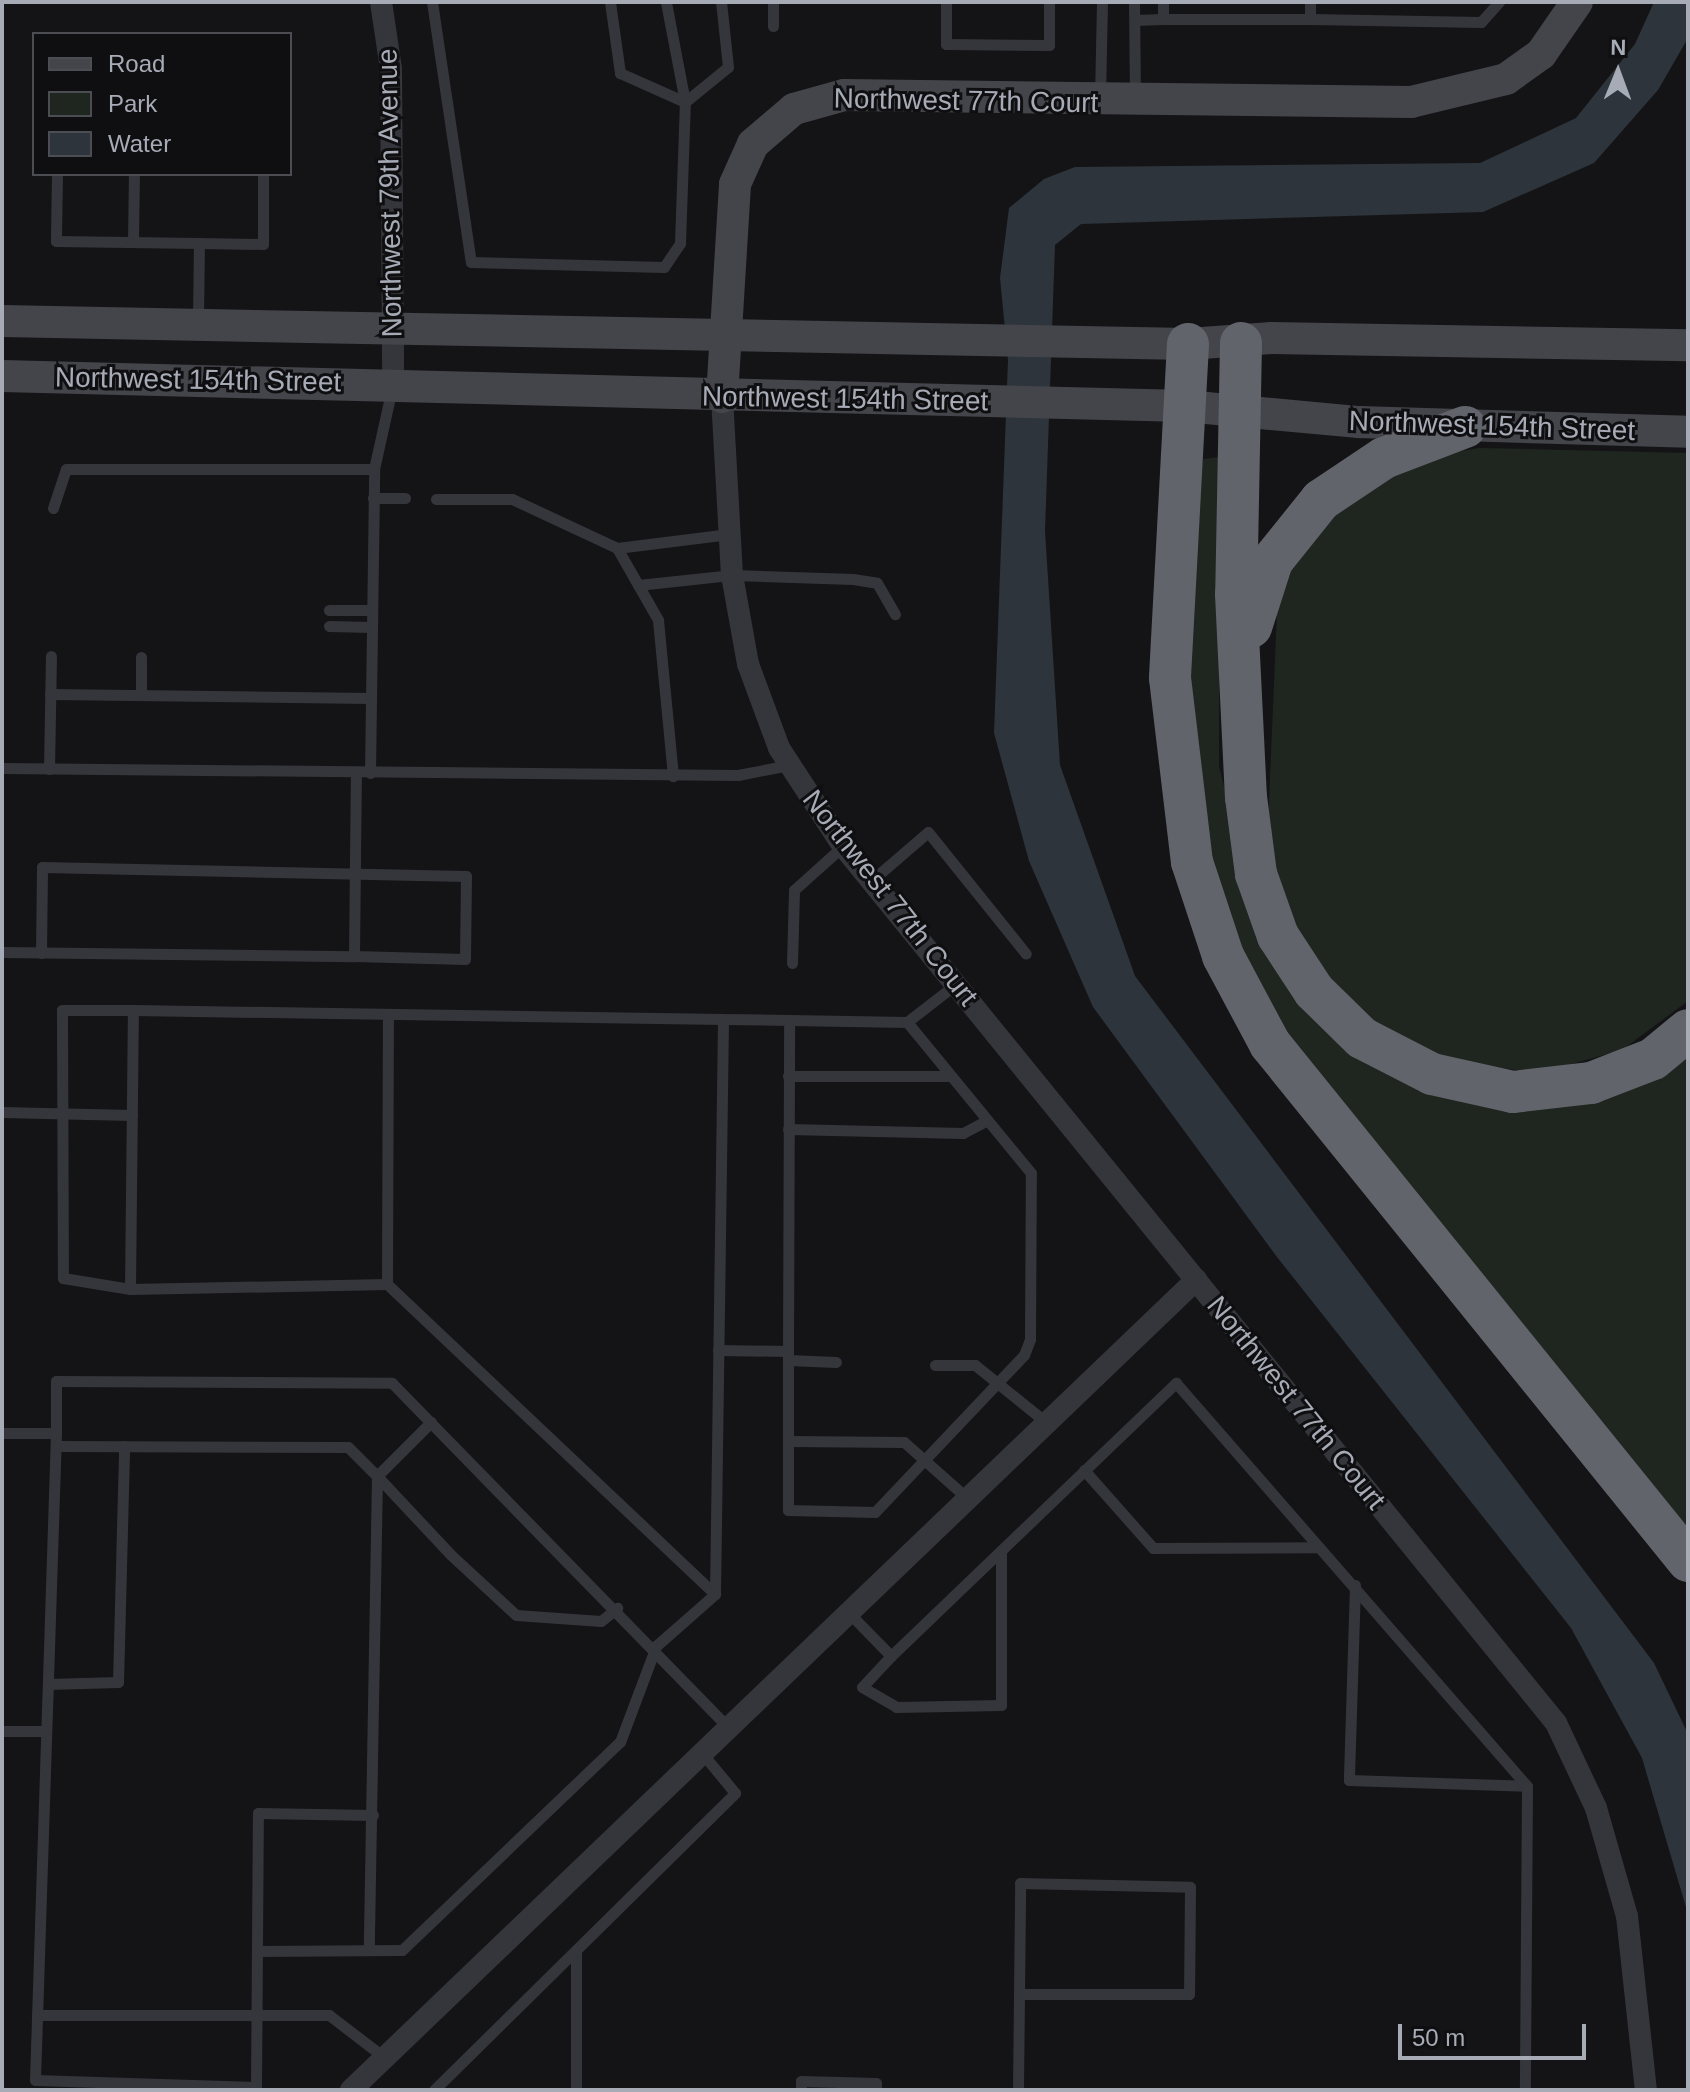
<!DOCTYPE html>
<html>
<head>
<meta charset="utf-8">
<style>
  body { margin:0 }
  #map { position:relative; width:1690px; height:2092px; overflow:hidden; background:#141416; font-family:Arial,sans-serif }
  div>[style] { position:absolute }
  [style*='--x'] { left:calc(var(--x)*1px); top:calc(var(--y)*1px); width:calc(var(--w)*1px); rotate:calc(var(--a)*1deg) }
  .green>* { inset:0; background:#1f2620 }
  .water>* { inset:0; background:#2d343b }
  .lane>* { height:11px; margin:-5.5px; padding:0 5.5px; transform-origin:5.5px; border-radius:5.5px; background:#35363b }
  .street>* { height:22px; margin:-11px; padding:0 11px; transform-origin:11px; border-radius:11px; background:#35363b }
  .secondary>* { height:32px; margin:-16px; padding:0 16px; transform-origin:16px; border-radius:16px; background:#44454b }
  .highway>* { height:42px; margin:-21px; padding:0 21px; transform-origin:21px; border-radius:21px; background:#62646c }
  span { translate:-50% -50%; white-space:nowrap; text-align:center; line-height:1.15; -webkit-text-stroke:6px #0f0f11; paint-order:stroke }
  .street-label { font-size:28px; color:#a7abb6 }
  .frame { position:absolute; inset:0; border:4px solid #a7abb6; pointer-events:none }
  .legend { position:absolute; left:32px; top:32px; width:260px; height:144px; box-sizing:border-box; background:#0f0f11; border:2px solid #4c4d53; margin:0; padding:10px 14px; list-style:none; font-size:24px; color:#a7abb6 }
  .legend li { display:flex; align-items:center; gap:16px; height:40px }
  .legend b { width:40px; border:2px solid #4c4d53 }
  .north { position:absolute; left:1578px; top:32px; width:80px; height:80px; -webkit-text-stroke:6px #0f0f11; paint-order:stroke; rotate:1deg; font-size:22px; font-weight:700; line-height:32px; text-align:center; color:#a7abb6 }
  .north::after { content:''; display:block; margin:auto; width:28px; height:36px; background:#a7abb6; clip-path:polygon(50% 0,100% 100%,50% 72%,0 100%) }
  .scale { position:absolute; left:1398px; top:2024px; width:188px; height:36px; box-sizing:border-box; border:4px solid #a7abb6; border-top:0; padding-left:10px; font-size:24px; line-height:28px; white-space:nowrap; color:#a7abb6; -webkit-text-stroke:6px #0f0f11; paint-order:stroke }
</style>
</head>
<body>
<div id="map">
  <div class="green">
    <div style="clip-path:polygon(1479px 448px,1688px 453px,1688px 1001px,1622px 1050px,1539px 1073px,1452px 1062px,1377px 1030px,1324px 979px,1282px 901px,1268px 826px,1278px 589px,1311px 531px,1400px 461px)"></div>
    <div style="clip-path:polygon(1219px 457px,1219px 766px,1256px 916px,1441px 1092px,1688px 1043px,1688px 1530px,1291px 1041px,1247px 964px,1214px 884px,1188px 722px,1196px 510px,1203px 459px)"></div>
  </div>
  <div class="water">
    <div style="clip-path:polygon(1654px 2px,1688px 2px,1688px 38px,1658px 90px,1594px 163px,1483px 212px,1081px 224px,1055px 245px,1045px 531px,1060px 765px,1135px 976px,1654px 1663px,1688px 1734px,1688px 1914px,1642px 1758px,1571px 1628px,1277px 1257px,1093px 1007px,1029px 861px,994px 733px,1008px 360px,1000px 278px,1009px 208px,1044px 179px,1075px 167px,1480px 163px,1576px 118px,1635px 44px)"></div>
  </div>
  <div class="lane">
    <div style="--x:432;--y:2;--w:263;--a:81.5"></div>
    <div style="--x:471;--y:262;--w:193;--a:1.5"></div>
    <div style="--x:664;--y:267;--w:29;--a:-56"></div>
    <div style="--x:680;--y:243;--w:141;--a:-88"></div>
    <div style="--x:685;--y:102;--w:102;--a:-100.8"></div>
    <div style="--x:610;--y:2;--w:72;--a:82"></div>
    <div style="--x:620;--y:73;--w:71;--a:24"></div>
    <div style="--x:946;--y:2;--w:42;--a:90"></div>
    <div style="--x:946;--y:44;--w:103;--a:0.6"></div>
    <div style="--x:1049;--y:45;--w:43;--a:-90"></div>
    <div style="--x:1134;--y:2;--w:94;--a:89.4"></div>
    <div style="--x:1163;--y:2;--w:17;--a:90"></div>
    <div style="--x:1163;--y:19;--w:147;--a:0"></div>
    <div style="--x:1310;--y:19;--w:17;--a:-90"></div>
    <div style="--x:1310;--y:19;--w:171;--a:1"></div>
    <div style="--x:1481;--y:22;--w:27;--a:-48"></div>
    <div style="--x:1135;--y:20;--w:28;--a:-2"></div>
    <div style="--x:773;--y:26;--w:24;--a:-90"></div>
    <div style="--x:1100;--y:97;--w:95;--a:-88.8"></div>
    <div style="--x:685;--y:102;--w:55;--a:-39.1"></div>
    <div style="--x:728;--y:67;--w:65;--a:-96.1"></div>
    <div style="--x:57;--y:174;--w:67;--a:90.9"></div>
    <div style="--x:56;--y:241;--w:143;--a:0.8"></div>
    <div style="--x:133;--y:242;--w:68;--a:-89.2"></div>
    <div style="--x:198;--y:320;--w:77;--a:-89.3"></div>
    <div style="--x:199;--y:243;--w:64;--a:0.9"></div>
    <div style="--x:263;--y:244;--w:70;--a:-90"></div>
    <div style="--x:373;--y:498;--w:32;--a:0"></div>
    <div style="--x:436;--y:499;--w:76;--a:0"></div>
    <div style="--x:512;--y:499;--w:116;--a:25"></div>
    <div style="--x:617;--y:548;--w:113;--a:-7.1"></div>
    <div style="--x:53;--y:508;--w:41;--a:-71.6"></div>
    <div style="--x:66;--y:469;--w:308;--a:0"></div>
    <div style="--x:617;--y:548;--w:83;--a:60.3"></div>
    <div style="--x:658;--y:620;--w:157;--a:84.5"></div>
    <div style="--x:638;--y:585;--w:95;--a:-6.1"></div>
    <div style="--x:732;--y:575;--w:121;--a:1.9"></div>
    <div style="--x:853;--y:579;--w:24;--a:9"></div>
    <div style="--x:877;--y:583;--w:36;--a:60"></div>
    <div style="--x:329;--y:610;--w:42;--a:0"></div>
    <div style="--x:329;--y:626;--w:42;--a:1.4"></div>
    <div style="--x:50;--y:694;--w:320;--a:0.7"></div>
    <div style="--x:141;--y:695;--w:38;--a:-90"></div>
    <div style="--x:2;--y:768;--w:736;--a:0.54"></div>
    <div style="--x:738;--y:775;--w:52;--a:-11.1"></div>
    <div style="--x:49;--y:769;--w:113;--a:-89"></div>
    <div style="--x:370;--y:773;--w:304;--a:-89.2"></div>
    <div style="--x:374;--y:469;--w:83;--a:-77.5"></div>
    <div style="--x:871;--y:881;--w:75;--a:-40.7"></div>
    <div style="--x:928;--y:832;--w:156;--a:51.2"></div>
    <div style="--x:2;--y:952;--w:352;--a:0.7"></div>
    <div style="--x:354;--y:956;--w:183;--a:-89.4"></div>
    <div style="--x:41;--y:953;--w:86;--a:-89.3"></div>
    <div style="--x:42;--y:867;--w:424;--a:1.2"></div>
    <div style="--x:466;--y:876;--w:83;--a:90.7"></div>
    <div style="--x:465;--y:959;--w:111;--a:-178.5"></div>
    <div style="--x:792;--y:963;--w:73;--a:-88.4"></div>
    <div style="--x:794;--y:890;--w:66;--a:-41.9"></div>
    <div style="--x:789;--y:1020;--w:118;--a:1"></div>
    <div style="--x:788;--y:1076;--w:161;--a:0"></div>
    <div style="--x:2;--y:1112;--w:130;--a:1.3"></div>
    <div style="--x:788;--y:1129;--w:175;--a:1.3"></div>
    <div style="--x:963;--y:1133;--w:27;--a:-28"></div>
    <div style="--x:387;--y:1284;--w:451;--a:43.4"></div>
    <div style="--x:130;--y:1289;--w:279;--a:-89.4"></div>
    <div style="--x:718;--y:1350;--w:70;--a:0.8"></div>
    <div style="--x:788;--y:1351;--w:331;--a:-89.8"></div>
    <div style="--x:789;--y:1020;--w:66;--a:-179.1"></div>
    <div style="--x:788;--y:1351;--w:159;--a:90"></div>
    <div style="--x:788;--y:1510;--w:87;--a:1.3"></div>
    <div style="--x:875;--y:1512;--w:216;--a:-46.5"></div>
    <div style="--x:1024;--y:1355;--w:17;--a:-69"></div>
    <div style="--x:1030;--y:1339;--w:166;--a:-89.7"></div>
    <div style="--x:1031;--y:1173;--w:195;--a:-129.4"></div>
    <div style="--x:907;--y:1022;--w:62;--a:-37.8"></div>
    <div style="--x:788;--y:1360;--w:48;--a:2.4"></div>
    <div style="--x:935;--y:1365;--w:40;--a:0"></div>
    <div style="--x:975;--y:1365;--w:92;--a:38.9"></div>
    <div style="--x:431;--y:1422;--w:76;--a:135"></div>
    <div style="--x:377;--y:1476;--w:108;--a:46.9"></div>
    <div style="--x:451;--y:1555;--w:88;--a:42.7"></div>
    <div style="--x:516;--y:1615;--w:85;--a:4"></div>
    <div style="--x:601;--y:1621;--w:21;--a:-39"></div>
    <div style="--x:2;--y:1433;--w:54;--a:0"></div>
    <div style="--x:56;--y:1433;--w:52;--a:-90"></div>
    <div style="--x:56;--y:1381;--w:336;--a:0.3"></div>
    <div style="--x:392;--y:1383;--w:482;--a:45.7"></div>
    <div style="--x:56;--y:1433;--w:647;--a:91.86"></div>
    <div style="--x:35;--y:2080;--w:221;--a:1.8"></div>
    <div style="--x:256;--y:2087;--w:274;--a:-89.6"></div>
    <div style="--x:258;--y:1813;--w:115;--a:1"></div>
    <div style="--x:789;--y:1441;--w:115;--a:0.5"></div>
    <div style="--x:904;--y:1442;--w:86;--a:41.7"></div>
    <div style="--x:56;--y:1446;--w:292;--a:0.2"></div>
    <div style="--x:348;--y:1447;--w:41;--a:45"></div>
    <div style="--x:377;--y:1476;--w:474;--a:91"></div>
    <div style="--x:1084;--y:1470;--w:104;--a:48.5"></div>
    <div style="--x:1153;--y:1548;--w:166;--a:-0.3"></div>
    <div style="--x:1355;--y:1585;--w:195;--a:91.8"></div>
    <div style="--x:1349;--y:1780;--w:178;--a:1.9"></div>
    <div style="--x:849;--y:1613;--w:60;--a:45.7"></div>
    <div style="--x:891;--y:1656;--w:395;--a:-43.8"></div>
    <div style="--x:1176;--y:1383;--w:534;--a:48.95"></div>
    <div style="--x:1527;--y:1786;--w:304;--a:90.4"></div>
    <div style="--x:891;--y:1656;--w:42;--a:133.1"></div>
    <div style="--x:862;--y:1687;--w:39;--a:30"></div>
    <div style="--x:896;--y:1707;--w:105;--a:-1.1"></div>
    <div style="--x:1001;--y:1705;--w:154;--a:-90"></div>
    <div style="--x:48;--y:1684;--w:70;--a:-1.6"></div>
    <div style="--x:118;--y:1682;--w:236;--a:-88.5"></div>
    <div style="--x:2;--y:1731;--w:44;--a:0"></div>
    <div style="--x:257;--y:1951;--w:145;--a:-0.4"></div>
    <div style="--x:402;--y:1950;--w:301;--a:-43.7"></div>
    <div style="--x:620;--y:1742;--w:103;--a:-69.4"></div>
    <div style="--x:656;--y:1646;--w:79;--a:-41.4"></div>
    <div style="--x:715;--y:1594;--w:575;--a:-89.2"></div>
    <div style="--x:723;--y:1019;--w:590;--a:-179.13"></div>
    <div style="--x:133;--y:1010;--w:71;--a:180"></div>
    <div style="--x:62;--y:1010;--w:268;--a:89.8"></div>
    <div style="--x:63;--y:1278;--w:68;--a:9.3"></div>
    <div style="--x:130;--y:1289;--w:257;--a:-1.1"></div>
    <div style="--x:387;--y:1284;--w:270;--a:-89.8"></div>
    <div style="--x:576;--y:1951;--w:139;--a:90"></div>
    <div style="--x:37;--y:2015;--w:292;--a:0"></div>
    <div style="--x:329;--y:2015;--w:71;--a:37.5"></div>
    <div style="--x:434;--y:2090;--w:423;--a:-44.6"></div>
    <div style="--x:735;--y:1793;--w:52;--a:-129.5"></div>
    <div style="--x:801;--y:2090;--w:9;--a:-90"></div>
    <div style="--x:801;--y:2081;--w:75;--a:1.5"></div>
    <div style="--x:876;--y:2083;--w:7;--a:90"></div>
    <div style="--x:1018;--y:2090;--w:207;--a:-89.4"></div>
    <div style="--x:1020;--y:1883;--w:170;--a:1.3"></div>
    <div style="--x:1190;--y:1887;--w:107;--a:90.5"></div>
    <div style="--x:1189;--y:1994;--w:170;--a:180"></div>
  </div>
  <div class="street">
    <div style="--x:381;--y:2;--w:68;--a:81.5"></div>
    <div style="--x:391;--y:69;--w:316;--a:89.6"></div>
    <div style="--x:722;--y:397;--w:178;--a:86.8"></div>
    <div style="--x:732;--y:575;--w:90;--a:79.8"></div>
    <div style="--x:748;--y:664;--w:90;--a:69.7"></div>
    <div style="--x:779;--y:748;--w:117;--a:56.9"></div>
    <div style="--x:843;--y:846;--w:1130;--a:50.89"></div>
    <div style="--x:1556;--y:1723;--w:94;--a:64.8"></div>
    <div style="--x:1596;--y:1808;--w:112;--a:74"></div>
    <div style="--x:1627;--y:1916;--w:175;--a:83.8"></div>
    <div style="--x:351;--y:2090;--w:1171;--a:-43.79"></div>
  </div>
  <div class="secondary">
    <div style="--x:2;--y:321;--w:1186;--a:1.11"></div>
    <div style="--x:1188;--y:344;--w:84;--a:-4.1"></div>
    <div style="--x:1272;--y:338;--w:416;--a:1"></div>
    <div style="--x:2;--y:376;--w:1183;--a:1.45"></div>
    <div style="--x:1185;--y:406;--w:175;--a:5.3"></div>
    <div style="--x:1359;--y:422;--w:329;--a:1.7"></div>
    <div style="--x:722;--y:397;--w:213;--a:-86.5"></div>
    <div style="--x:735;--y:184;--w:44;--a:-65.8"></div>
    <div style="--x:753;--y:144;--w:54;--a:-40.5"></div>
    <div style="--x:794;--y:109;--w:52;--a:-15.6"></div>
    <div style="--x:844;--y:95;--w:567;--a:0.71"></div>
    <div style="--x:1411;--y:102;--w:98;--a:-13.6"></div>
    <div style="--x:1506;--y:79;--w:43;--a:-35.5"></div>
    <div style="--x:1541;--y:54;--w:63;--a:-55.3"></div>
  </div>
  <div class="highway">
    <div style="--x:1241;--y:343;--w:251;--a:91.1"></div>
    <div style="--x:1236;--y:594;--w:203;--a:87.2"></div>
    <div style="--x:1246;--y:797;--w:78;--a:82.6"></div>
    <div style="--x:1256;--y:874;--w:66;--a:70.5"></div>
    <div style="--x:1278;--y:936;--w:66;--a:56.8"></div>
    <div style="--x:1314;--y:991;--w:67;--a:44.4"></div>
    <div style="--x:1362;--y:1038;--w:79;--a:27.2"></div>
    <div style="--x:1432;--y:1074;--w:83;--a:12.5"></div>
    <div style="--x:1513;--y:1092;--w:79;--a:-6.6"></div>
    <div style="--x:1591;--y:1083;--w:66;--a:-21.2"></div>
    <div style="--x:1653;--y:1059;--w:45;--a:-39.6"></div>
    <div style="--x:1188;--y:344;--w:334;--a:93.1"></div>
    <div style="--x:1170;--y:678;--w:185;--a:83.2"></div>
    <div style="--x:1192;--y:862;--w:99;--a:71.7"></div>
    <div style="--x:1223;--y:956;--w:100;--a:61.9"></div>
    <div style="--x:1270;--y:1044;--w:665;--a:51.04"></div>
    <div style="--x:1251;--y:627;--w:69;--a:-72.3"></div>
    <div style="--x:1272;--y:561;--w:78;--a:-51.2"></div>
    <div style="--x:1321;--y:500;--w:76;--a:-33.7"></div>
    <div style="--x:1384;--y:458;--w:87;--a:-20.9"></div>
  </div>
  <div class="street-label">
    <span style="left:966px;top:101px;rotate:1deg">Northwest 77th Court</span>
    <span style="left:390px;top:193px;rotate:-91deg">Northwest 79th Avenue</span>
    <span style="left:198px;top:380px;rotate:1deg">Northwest 154th Street</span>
    <span style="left:845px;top:399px;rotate:1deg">Northwest 154th Street</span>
    <span style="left:1492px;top:426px;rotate:2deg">Northwest 154th Street</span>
    <span style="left:890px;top:898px;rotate:52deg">Northwest 77th Court</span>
    <span style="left:1296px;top:1403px;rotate:51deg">Northwest 77th Court</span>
  </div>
  <div class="frame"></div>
  <ul class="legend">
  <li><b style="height:10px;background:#44454b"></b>Road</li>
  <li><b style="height:22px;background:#1f2620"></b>Park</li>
  <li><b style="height:22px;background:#2d343b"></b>Water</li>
  </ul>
  <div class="north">N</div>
  <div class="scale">50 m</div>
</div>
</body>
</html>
